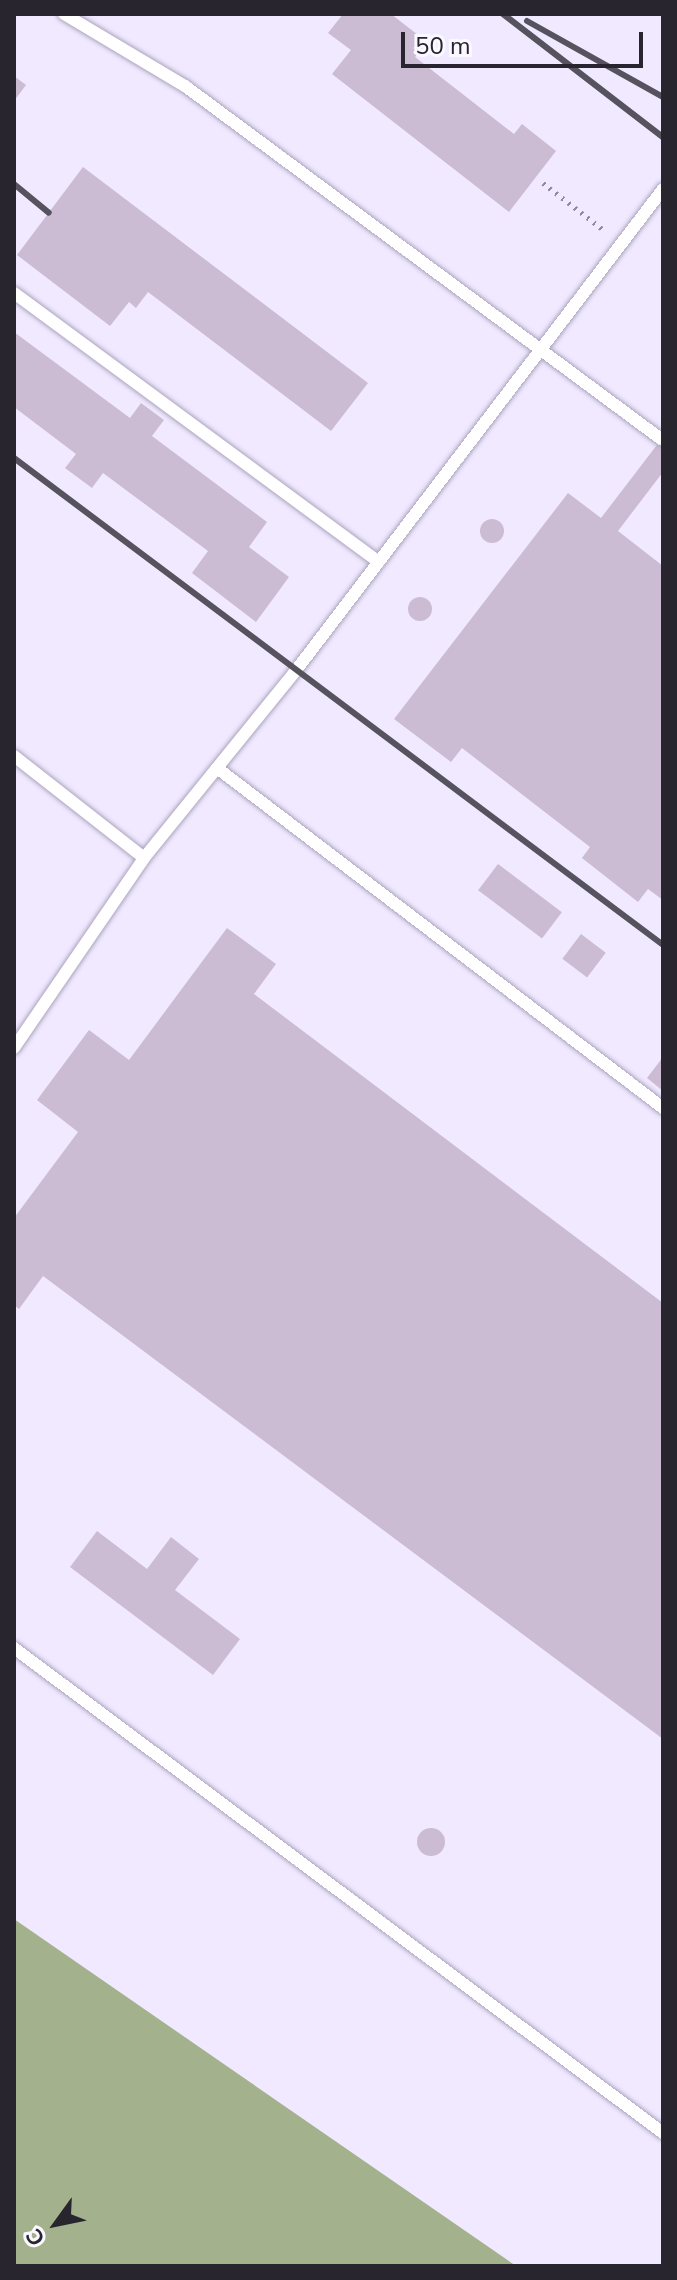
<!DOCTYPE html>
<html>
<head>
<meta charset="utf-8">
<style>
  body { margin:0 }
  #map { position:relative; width:677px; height:2280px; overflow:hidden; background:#f0e9ff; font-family:"Nunito Sans",sans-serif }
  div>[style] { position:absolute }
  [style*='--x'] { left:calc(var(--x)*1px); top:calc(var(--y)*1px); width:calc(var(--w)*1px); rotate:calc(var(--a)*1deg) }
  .forest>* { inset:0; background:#a3b28d }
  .building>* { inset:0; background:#cbbcd3; transform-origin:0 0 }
  .round { border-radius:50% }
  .path>* { height:5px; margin-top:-2.5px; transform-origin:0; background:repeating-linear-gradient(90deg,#8f8a9a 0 2px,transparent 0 8px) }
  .roads { filter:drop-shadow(0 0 2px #aba4bd) drop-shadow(0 0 2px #aba4bd) }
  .service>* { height:12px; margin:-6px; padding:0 6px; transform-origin:6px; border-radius:6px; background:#fff }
  .rail>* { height:6px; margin:-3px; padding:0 3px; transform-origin:3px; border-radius:3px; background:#56525e }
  span { translate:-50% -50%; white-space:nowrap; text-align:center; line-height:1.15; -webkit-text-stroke:6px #fbf9ff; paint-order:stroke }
  .frame { position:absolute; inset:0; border:16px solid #28252f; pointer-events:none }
  .north { position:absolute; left:16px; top:2184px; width:80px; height:80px; -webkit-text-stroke:6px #fbf9ff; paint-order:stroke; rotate:237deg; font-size:22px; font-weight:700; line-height:32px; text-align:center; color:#28252f }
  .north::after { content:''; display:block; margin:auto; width:28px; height:36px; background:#28252f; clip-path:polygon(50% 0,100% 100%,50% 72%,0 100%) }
  .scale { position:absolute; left:401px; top:32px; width:242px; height:36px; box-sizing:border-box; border:4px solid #28252f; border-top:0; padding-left:10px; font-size:24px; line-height:28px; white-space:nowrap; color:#28252f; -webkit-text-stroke:6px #fbf9ff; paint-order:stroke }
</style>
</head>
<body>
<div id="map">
  <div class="forest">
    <div style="clip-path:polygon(14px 1919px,516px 2266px,14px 2266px)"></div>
  </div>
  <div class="building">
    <div style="clip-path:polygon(343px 14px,391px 14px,427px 42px,415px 57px,514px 134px,522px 124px,556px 151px,509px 212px,332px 74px,351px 50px,328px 33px)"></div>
    <div style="clip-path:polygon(14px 76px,26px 85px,14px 101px)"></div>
    <div style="clip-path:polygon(83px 167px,368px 383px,331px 431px,148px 292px,136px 308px,129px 302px,110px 326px,17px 255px)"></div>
    <div style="clip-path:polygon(14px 332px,130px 418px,141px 403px,164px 420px,152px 436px,267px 522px,249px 547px,289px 577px,256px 622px,192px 573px,208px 551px,103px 473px,92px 488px,65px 468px,76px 454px,14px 407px)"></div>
    <div style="clip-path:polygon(663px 437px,663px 472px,618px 531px,663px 566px,663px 900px,648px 889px,638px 902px,582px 858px,590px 847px,462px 748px,451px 762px,394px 719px,568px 493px,601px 518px)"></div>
    <div class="round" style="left:480px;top:519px;width:24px;height:24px"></div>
    <div class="round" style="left:408px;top:597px;width:24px;height:24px"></div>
    <div style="left:498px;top:864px;width:80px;height:33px;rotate:37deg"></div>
    <div style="clip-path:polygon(227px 928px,276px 964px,254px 994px,663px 1303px,663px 1739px,43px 1276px,19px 1309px,14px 1305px,14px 1218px,78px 1132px,37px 1100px,89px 1030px,129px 1060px)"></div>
    <div style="left:581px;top:934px;width:31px;height:31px;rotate:37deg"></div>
    <div style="clip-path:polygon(663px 1057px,663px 1091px,647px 1078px)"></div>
    <div style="clip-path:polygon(97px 1531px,147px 1569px,171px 1537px,199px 1559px,175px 1590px,240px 1639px,213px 1675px,70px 1567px)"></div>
    <div class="round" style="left:417px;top:1828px;width:28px;height:28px"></div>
  </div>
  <div class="path">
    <div style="--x:543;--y:183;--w:78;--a:37.7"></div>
  </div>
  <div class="roads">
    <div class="service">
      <div style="--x:64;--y:14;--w:141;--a:30.8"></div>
      <div style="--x:185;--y:86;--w:593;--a:36.56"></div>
      <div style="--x:14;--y:293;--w:453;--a:36.4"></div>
      <div style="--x:14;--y:756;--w:165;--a:38.1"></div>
      <div style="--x:144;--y:858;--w:243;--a:-51"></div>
      <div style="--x:297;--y:669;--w:604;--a:-52.67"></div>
      <div style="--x:217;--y:768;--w:561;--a:37.32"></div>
      <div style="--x:14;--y:1048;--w:230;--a:-55.6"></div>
      <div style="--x:14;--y:1648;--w:810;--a:36.77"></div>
    </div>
  </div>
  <div class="rail">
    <div style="--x:503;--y:14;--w:202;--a:37.6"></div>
    <div style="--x:527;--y:21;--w:156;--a:29.2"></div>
    <div style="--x:14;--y:184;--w:45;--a:39.6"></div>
    <div style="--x:14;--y:458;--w:811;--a:36.88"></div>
  </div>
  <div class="frame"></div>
  <div class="north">С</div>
  <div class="scale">50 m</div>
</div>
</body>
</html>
